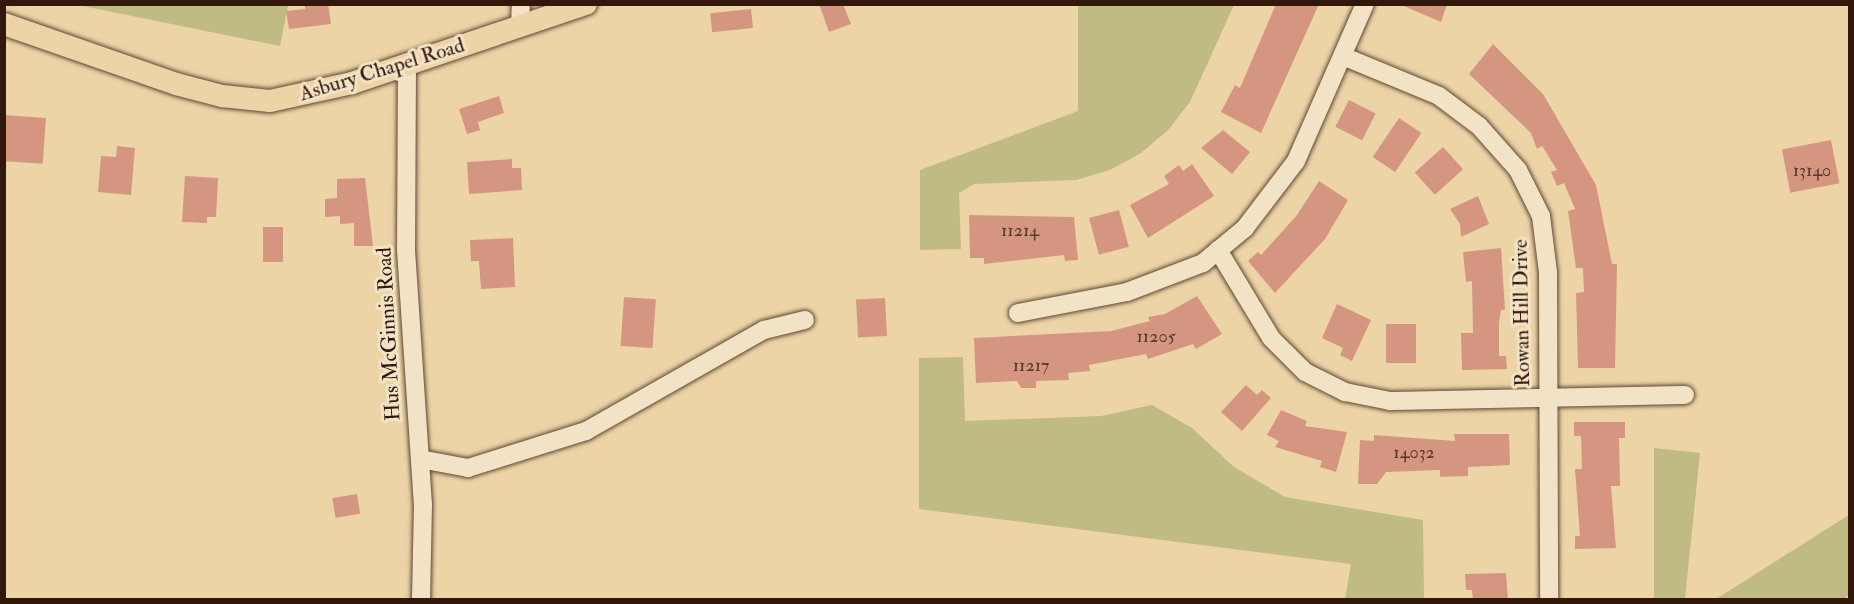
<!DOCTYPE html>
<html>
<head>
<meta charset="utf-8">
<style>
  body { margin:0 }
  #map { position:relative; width:1854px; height:604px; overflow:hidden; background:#ecd4a7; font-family:"IM FELL Double Pica",serif }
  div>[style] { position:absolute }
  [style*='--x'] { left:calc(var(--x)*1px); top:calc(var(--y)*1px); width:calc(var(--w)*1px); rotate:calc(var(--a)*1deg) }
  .green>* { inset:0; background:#c0bb82 }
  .building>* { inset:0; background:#d59681; transform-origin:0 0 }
  .roads { filter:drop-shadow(0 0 2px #604732) drop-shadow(0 0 2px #604732) }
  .minor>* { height:18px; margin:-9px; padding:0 9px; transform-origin:9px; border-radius:9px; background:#f3e3c6 }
  .major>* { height:22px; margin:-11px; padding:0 11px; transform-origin:11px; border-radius:11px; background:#ecd4a7 }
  span { translate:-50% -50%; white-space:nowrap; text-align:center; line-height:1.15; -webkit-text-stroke:6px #f3e3c6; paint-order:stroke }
  .number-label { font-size:18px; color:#5b3828 }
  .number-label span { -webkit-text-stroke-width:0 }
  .street-label { font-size:21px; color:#32180b }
  .frame { position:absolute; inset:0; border:6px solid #32180b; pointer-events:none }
</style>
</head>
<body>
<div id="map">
  <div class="green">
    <div style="clip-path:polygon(78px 5px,288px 5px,280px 46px)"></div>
    <div style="clip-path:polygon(1078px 5px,1234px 5px,1190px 102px,1168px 130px,1141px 153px,1110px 170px,1076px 180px,974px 184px,959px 193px,961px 249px,920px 250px,920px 170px,1078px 111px)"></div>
    <div style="clip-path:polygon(963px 357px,965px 421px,1101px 416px,1152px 405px,1192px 428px,1234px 467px,1285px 497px,1423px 520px,1424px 599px,1345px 599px,1351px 564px,919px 509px,919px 358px)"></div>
    <div style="clip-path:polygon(1654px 448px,1700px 453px,1685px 599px,1654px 599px)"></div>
    <div style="clip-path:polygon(1849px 515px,1849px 595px,1842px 600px,1716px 599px)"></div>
  </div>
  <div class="building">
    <div style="clip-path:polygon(305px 4px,328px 4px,331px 24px,289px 29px,286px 11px,305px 9px)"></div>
    <div style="clip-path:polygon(819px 4px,843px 4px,851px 24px,829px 32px)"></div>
    <div style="clip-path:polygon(1276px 4px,1319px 4px,1261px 133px,1221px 112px,1235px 85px,1240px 88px)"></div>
    <div style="clip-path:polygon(1399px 4px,1447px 4px,1441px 22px)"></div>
    <div style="left:751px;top:9px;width:19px;height:41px;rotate:84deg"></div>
    <div style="clip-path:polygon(1493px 44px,1543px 94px,1596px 185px,1612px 264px,1617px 264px,1615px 368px,1578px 368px,1576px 293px,1584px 292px,1583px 268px,1576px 268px,1568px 211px,1575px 209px,1564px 183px,1557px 186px,1551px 172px,1557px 170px,1542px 146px,1537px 149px,1531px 133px,1469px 74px)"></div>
    <div style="clip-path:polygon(499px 96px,504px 113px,478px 122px,480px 130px,467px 134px,459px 109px)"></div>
    <div style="left:1349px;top:100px;width:30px;height:30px;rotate:27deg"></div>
    <div style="left:4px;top:115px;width:42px;height:46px;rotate:4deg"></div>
    <div style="left:1399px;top:118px;width:27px;height:47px;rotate:34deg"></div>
    <div style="clip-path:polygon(1223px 130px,1250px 152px,1232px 174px,1201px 148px)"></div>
    <div style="left:1831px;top:140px;width:44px;height:50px;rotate:79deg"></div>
    <div style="clip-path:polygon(117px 146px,135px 148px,131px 195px,98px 192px,101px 156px,116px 157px)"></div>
    <div style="left:1443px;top:147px;width:30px;height:38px;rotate:48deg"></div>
    <div style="clip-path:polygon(512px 159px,512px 168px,521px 168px,522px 190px,469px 194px,467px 162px)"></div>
    <div style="clip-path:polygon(1192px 164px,1214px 196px,1148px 238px,1130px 205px,1169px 184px,1164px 176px,1179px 165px,1183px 171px)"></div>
    <div style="clip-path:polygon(185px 176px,218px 178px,216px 217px,207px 217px,207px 223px,182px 222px)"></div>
    <div style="clip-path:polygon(365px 178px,373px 246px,354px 246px,354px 223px,340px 224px,340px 216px,325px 217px,325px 199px,337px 198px,337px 179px)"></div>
    <div style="clip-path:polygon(1319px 181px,1348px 200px,1325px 239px,1275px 293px,1248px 261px,1258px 252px,1261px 255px,1297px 215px)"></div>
    <div style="clip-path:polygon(1478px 196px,1489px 224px,1461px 237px,1460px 224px,1450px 209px)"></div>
    <div style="left:1119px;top:210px;width:38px;height:31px;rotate:75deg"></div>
    <div style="clip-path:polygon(969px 215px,1074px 217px,1078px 260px,1065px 261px,1064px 255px,984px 264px,984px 258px,970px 258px)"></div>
    <div style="left:263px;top:227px;width:20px;height:35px"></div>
    <div style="clip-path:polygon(513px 238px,515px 287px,481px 289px,479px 261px,471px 261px,470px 240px)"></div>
    <div style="clip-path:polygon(1501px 248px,1505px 310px,1501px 310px,1499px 323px,1499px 356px,1506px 356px,1507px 369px,1462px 370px,1461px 333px,1473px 333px,1472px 281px,1466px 282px,1463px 252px)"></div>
    <div style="clip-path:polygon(1197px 296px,1222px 334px,1196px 349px,1193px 344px,1148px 359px,1146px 354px,1089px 365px,1090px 371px,1068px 373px,1069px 380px,1036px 381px,1036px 388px,1021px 388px,1017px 381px,976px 383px,974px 338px,1111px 331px,1150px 321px,1148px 317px,1165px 314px)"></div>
    <div style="left:624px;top:297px;width:32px;height:49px;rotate:4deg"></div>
    <div style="left:885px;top:298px;width:38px;height:29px;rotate:87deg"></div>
    <div style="clip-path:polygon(1337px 304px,1371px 320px,1352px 361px,1340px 355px,1343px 348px,1322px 338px)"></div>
    <div style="left:1386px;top:324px;width:30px;height:39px"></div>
    <div style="clip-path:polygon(1246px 385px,1257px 395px,1262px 390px,1271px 398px,1242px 431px,1221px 412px)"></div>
    <div style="clip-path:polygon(1281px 410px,1307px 421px,1305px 426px,1347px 432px,1336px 472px,1320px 467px,1322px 461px,1275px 447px,1279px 441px,1267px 435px)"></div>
    <div style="clip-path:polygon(1574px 422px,1625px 422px,1625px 438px,1619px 438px,1620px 486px,1611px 486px,1616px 548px,1575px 549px,1575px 536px,1580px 536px,1575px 469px,1582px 469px,1581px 436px,1574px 436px)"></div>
    <div style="clip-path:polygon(1454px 434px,1509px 434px,1510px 465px,1468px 467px,1468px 476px,1440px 477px,1440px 470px,1386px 472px,1377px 484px,1358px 484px,1360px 440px,1374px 441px,1374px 435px,1455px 441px)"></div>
    <div style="left:357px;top:494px;width:20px;height:25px;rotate:81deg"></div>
    <div style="clip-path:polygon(1506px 573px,1508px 600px,1473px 600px,1472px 590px,1466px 590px,1465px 574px)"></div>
  </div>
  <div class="roads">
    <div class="minor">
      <div style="--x:520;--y:27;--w:23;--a:-88"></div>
      <div style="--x:1345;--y:57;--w:102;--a:22.5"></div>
      <div style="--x:1439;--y:96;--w:50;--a:36.9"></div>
      <div style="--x:1479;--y:126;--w:59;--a:48.4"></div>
      <div style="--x:1518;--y:170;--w:51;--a:63.4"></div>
      <div style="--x:1541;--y:216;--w:56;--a:82.9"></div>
      <div style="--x:1548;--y:272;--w:328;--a:89.8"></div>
      <div style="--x:407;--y:66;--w:184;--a:90.3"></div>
      <div style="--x:406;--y:250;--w:255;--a:86.2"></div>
      <div style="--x:423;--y:504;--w:96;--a:91.2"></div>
      <div style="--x:1218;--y:250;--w:103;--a:58.9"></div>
      <div style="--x:1271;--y:338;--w:48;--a:45"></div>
      <div style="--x:1305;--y:372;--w:45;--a:26.6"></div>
      <div style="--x:1345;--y:392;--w:46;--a:11.3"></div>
      <div style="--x:1390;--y:401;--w:295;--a:-1.2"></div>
      <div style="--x:1018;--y:313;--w:111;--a:-10.9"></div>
      <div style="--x:1127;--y:292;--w:81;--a:-20.9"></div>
      <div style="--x:1203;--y:263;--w:55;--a:-39.8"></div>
      <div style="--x:1245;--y:228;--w:84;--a:-52.7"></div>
      <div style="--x:1296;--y:161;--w:171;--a:-66.3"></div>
      <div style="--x:420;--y:459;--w:49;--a:10.6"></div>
      <div style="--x:468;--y:468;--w:124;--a:-17.4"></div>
      <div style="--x:586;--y:431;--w:205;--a:-29.6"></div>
      <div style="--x:764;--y:330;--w:42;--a:-13.7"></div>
    </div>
    <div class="major">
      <div style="--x:4;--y:24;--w:182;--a:19.2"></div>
      <div style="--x:176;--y:84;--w:48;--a:14.6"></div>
      <div style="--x:222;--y:96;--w:48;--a:5.9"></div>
      <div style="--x:270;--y:101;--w:84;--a:-12.4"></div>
      <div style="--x:352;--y:83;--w:247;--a:-18.7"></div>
    </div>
  </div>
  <div class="number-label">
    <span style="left:1812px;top:171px">13140</span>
    <span style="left:1020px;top:231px">11214</span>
    <span style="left:1156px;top:337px">11205</span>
    <span style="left:1031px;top:366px">11217</span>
    <span style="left:1414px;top:453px">14032</span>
  </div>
  <div class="street-label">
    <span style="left:382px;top:70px;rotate:-17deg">Asbury Chapel Road</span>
    <span style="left:1522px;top:313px;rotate:-91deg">Rowan Hill Drive</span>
    <span style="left:389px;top:334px;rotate:-93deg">Hus McGinnis Road</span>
  </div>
  <div class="frame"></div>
</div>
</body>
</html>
